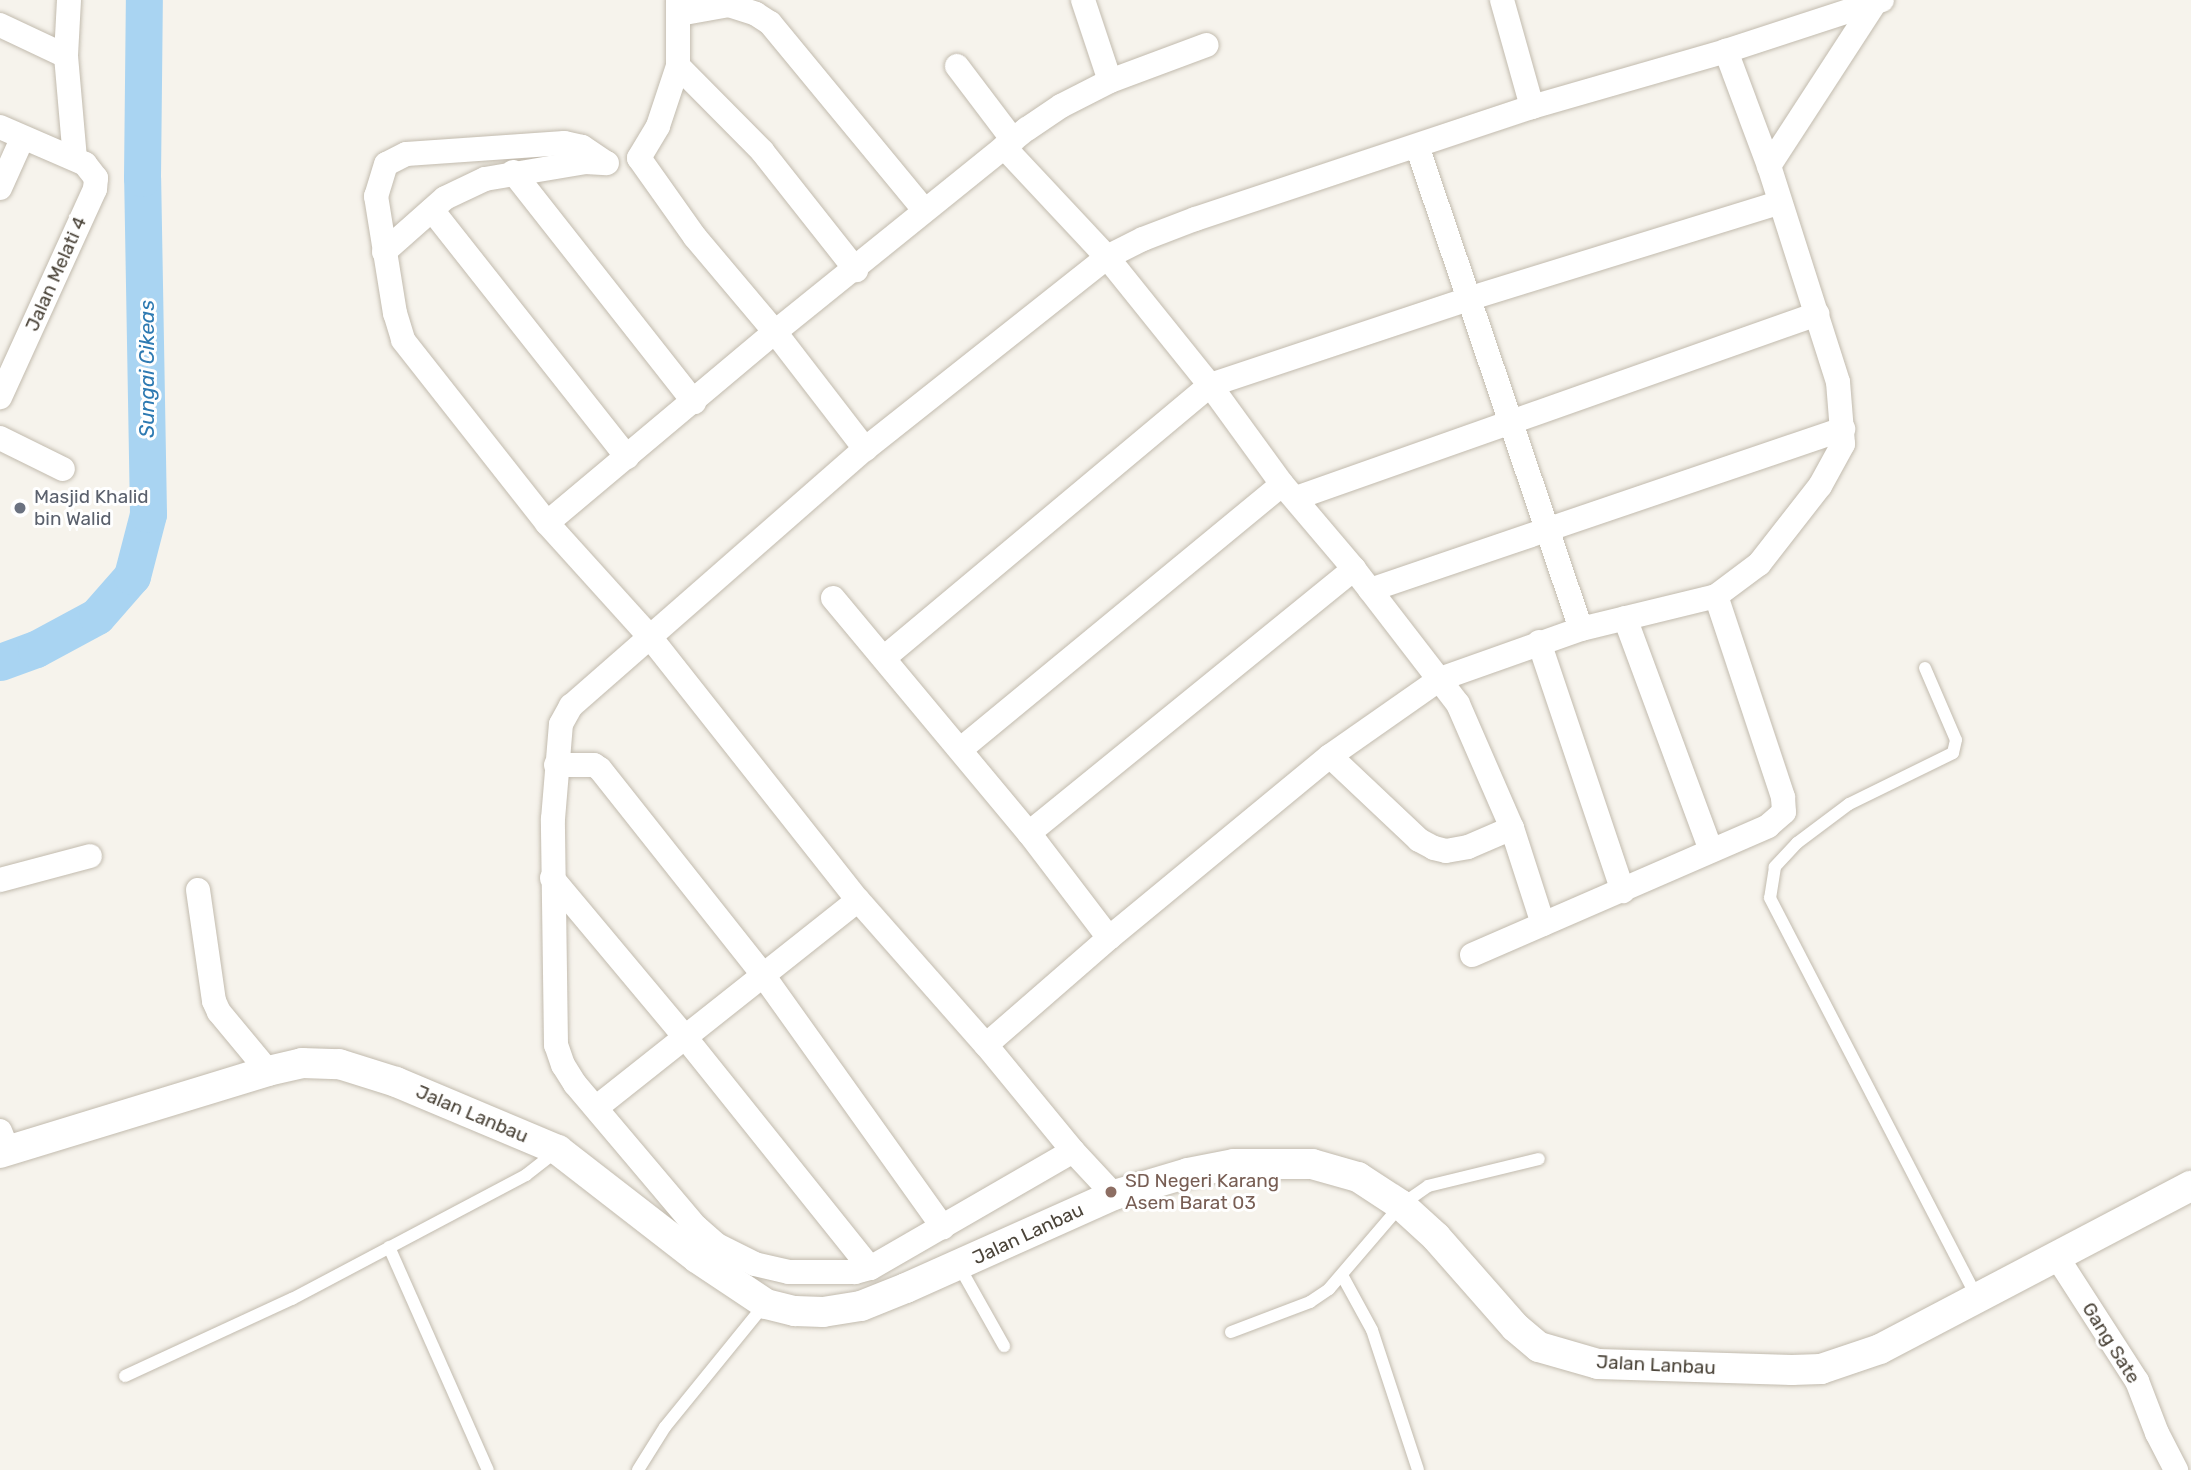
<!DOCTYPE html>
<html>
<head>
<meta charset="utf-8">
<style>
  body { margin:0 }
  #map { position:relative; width:2191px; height:1470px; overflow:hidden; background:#f6f3ec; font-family:Rubik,sans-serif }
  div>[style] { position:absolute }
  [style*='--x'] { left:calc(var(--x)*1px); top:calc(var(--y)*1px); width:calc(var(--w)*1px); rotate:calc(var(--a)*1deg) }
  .river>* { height:37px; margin:-18.5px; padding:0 18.5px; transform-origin:18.5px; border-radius:18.5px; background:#a9d4f2 }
  .roads { filter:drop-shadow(0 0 2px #c2bbae) drop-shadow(0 0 2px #c2bbae) }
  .service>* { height:12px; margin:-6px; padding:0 6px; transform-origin:6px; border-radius:6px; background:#fff }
  .minor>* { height:24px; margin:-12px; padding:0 12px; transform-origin:12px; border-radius:12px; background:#fff }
  .tertiary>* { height:30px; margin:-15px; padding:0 15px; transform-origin:15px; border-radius:15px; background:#fff }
  .dots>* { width:19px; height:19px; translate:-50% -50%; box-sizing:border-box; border:4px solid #fff; border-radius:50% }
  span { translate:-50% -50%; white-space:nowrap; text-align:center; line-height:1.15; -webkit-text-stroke:6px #fff; paint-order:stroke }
  .street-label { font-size:19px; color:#4b4439 }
  .worship-label { font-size:19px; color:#5b616d }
  .left { translate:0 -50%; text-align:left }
  .education-label { font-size:19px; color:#785e54 }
  .water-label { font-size:21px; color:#2e7ab2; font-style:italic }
</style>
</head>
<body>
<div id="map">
  <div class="river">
    <div style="--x:0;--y:662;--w:38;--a:-20"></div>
    <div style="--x:36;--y:649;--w:69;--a:-28.4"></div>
    <div style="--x:97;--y:616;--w:53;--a:-48.8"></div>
    <div style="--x:132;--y:576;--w:64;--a:-75.5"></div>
    <div style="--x:148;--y:514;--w:336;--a:-91"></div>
    <div style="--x:142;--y:178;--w:178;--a:-89.4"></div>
  </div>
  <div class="roads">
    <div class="service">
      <div style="--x:1925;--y:668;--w:78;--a:66.7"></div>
      <div style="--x:1956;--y:740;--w:13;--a:103"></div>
      <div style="--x:1953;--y:753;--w:116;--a:153.9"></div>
      <div style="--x:1849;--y:804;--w:65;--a:143.1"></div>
      <div style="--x:1797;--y:843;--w:33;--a:133"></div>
      <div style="--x:1775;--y:867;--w:31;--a:99"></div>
      <div style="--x:1770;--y:898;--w:449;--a:62.6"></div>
      <div style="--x:389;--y:1247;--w:244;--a:66.1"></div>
      <div style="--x:959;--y:1266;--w:92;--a:60.6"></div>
      <div style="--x:1343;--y:1277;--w:60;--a:61.3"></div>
      <div style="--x:1372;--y:1330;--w:147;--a:71.8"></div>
      <div style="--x:1231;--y:1332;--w:85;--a:-20.8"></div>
      <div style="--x:1310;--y:1302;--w:23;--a:-34"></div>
      <div style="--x:1329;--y:1289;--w:111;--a:-49.4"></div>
      <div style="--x:1401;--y:1205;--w:33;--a:-35"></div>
      <div style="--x:1428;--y:1186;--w:114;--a:-13.7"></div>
      <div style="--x:125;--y:1376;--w:184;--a:-24.8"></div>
      <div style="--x:292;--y:1299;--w:265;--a:-27.9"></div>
      <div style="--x:526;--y:1175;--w:41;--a:-38"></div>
      <div style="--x:638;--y:1470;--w:51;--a:-57.9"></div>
      <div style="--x:665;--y:1427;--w:159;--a:-50.9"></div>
    </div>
    <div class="minor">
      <div style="--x:69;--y:0;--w:56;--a:93.1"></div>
      <div style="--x:66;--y:56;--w:102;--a:85"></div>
      <div style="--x:1083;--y:0;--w:85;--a:71.6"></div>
      <div style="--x:1502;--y:0;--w:111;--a:74.3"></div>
      <div style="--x:679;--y:14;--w:51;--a:-10.2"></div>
      <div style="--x:729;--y:5;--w:28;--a:18"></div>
      <div style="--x:756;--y:14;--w:17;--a:33"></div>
      <div style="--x:770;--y:23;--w:242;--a:50.5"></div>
      <div style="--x:0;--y:25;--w:73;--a:25.2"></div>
      <div style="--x:678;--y:66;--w:120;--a:45.3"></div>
      <div style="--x:762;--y:151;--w:152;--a:51.7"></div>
      <div style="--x:957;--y:66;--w:93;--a:52.9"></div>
      <div style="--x:0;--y:127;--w:93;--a:23.5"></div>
      <div style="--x:85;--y:164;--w:18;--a:52"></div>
      <div style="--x:96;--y:178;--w:11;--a:95"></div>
      <div style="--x:95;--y:189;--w:229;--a:114.5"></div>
      <div style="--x:1417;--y:146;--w:510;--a:71.25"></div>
      <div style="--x:1004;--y:147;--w:151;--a:46.9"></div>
      <div style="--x:1107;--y:257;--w:164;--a:51.2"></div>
      <div style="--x:1210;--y:385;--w:122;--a:54"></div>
      <div style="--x:1282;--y:484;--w:111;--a:49.7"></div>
      <div style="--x:1354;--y:569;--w:170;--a:52.4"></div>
      <div style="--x:1458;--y:704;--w:135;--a:66.5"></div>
      <div style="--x:1512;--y:828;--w:101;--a:72.1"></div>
      <div style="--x:639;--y:158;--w:97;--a:54.7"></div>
      <div style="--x:695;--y:237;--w:124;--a:49.9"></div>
      <div style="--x:775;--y:332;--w:148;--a:52.4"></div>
      <div style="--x:639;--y:158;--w:37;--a:-59"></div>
      <div style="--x:658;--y:126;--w:63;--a:-71.6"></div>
      <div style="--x:678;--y:66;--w:66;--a:-90"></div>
      <div style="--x:606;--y:163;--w:29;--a:-146"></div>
      <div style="--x:582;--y:147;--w:18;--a:-167"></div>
      <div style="--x:564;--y:143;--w:158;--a:176"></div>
      <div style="--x:406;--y:154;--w:22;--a:153"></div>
      <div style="--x:386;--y:164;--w:34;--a:107"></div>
      <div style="--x:376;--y:196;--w:119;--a:80.8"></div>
      <div style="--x:395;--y:313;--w:28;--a:73"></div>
      <div style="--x:403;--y:340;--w:233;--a:51.8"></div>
      <div style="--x:547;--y:523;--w:154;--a:47.9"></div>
      <div style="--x:650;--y:637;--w:335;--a:51.7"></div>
      <div style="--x:858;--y:900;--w:193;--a:48.6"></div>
      <div style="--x:986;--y:1045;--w:137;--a:50.6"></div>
      <div style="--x:1073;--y:1151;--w:60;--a:47"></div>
      <div style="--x:1769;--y:166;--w:194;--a:-57"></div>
      <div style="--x:513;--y:172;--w:293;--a:51.8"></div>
      <div style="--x:0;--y:188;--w:54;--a:-65.8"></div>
      <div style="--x:432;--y:210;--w:315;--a:51.7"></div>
      <div style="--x:384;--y:252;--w:81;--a:-41.5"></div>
      <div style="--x:445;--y:198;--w:44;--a:-25.4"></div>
      <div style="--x:485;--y:179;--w:101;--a:-9.6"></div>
      <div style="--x:585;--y:162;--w:22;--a:3"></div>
      <div style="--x:0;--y:438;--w:70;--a:26.2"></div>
      <div style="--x:1296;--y:498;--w:553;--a:-19.45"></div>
      <div style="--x:547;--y:523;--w:297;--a:-40"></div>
      <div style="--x:775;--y:332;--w:324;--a:-38.9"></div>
      <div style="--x:1027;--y:129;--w:41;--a:-34.1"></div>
      <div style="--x:1061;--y:106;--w:55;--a:-27"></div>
      <div style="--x:1110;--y:81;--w:103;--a:-20.4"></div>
      <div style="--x:1370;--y:590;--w:500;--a:-18.8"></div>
      <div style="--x:833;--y:598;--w:306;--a:50.2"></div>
      <div style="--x:1029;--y:833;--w:132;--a:52.7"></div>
      <div style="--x:1625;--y:618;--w:248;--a:69.7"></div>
      <div style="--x:1539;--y:642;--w:263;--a:71.4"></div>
      <div style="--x:885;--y:657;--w:424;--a:-39.9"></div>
      <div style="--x:1210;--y:385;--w:272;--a:-18.4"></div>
      <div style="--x:1468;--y:299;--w:325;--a:-17.2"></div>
      <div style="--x:961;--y:749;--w:416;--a:-39.5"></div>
      <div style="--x:1330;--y:756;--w:122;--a:43.3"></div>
      <div style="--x:1419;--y:840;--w:17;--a:28"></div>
      <div style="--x:1434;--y:848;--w:12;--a:14"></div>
      <div style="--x:1446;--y:851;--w:22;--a:-10"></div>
      <div style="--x:1468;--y:847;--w:48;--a:-23.4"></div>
      <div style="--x:556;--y:765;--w:38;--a:0"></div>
      <div style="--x:594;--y:765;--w:7;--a:34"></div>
      <div style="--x:600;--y:769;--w:263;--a:51.6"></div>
      <div style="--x:763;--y:975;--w:310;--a:54.5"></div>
      <div style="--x:1029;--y:833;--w:419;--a:-39.1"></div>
      <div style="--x:552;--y:878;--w:207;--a:50.1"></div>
      <div style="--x:685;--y:1037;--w:296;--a:51.3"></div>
      <div style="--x:0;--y:880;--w:93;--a:-14.9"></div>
      <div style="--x:198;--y:890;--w:112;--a:81.8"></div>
      <div style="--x:214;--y:1001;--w:12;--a:66"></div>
      <div style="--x:219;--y:1012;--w:77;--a:50.3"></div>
      <div style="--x:1472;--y:955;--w:323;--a:-23.5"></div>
      <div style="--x:1768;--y:826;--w:21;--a:-41"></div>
      <div style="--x:1784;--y:812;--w:15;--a:-94"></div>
      <div style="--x:1783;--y:797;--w:212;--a:-108.4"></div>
      <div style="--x:986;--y:1045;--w:163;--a:-41"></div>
      <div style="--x:1109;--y:938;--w:286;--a:-39.5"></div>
      <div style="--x:1330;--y:756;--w:134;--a:-35"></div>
      <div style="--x:1440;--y:679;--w:150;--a:-19.5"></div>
      <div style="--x:1581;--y:629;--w:139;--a:-13.7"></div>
      <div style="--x:1716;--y:596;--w:54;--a:-36.7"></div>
      <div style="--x:1759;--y:564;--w:99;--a:-52"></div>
      <div style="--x:1820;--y:486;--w:48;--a:-61.3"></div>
      <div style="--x:1843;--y:444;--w:62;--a:-94.6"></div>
      <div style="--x:1838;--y:382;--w:227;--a:-107.7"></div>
      <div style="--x:1769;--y:166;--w:123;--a:-110.5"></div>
      <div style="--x:597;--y:1107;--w:333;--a:-38.4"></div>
      <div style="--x:0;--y:1131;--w:22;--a:68"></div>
      <div style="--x:1073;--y:1151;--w:234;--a:150"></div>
      <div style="--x:870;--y:1268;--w:16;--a:165"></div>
      <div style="--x:855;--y:1272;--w:66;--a:180"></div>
      <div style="--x:789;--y:1272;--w:35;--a:-167"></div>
      <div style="--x:755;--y:1264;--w:42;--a:-153.4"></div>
      <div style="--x:717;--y:1245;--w:28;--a:-139"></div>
      <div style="--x:696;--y:1227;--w:187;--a:-130.2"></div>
      <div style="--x:575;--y:1084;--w:22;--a:-122"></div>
      <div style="--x:563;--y:1065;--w:21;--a:-109"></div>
      <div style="--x:556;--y:1045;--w:226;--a:-90.8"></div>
      <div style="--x:553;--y:819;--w:95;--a:-85.2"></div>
      <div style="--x:561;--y:724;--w:21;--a:-61"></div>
      <div style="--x:571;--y:706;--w:390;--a:-41.2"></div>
      <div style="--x:865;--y:449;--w:309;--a:-38.4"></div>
      <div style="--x:1107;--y:257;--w:40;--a:-26.6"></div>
      <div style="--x:1143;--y:239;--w:56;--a:-21"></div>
      <div style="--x:1195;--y:219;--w:355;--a:-18.4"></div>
      <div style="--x:1532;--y:107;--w:202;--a:-16.1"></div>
      <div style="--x:1726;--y:51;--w:164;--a:-18.1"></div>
      <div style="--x:2057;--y:1257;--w:148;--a:57.2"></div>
      <div style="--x:2137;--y:1381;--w:56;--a:69"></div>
      <div style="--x:2157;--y:1433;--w:42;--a:62.8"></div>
    </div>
    <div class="tertiary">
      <div style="--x:0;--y:1153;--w:280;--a:-17"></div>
      <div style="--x:268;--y:1071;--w:35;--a:-13"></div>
      <div style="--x:302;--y:1063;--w:37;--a:2"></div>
      <div style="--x:339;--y:1064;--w:60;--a:17.5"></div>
      <div style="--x:396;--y:1082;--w:176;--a:22.8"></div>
      <div style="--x:558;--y:1150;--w:176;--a:37.8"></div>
      <div style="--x:697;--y:1258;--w:83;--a:33.7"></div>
      <div style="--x:766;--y:1304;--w:30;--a:14"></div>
      <div style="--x:795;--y:1311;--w:28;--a:2"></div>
      <div style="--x:823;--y:1312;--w:38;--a:-9"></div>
      <div style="--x:861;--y:1306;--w:48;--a:-21.8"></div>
      <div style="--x:906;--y:1288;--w:228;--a:-24.1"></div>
      <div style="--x:1114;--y:1195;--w:77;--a:-16.6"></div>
      <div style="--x:1188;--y:1173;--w:47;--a:-11.1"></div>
      <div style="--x:1234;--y:1164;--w:78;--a:0"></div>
      <div style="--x:1312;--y:1164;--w:48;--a:15.8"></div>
      <div style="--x:1358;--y:1177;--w:51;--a:33.1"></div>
      <div style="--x:1401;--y:1205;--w:47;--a:42.4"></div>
      <div style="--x:1436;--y:1237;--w:120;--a:48.7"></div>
      <div style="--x:1515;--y:1327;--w:31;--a:40"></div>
      <div style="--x:1539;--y:1347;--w:61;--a:16.1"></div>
      <div style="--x:1598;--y:1364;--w:194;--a:1.8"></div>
      <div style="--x:1792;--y:1370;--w:29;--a:-2"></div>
      <div style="--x:1821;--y:1369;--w:62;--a:-18.7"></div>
      <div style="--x:1880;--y:1349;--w:351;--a:-27.7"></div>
    </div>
  </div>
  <div class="dots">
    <div style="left:20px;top:508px;background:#6b7280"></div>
    <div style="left:1111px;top:1192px;background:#8d6e63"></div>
  </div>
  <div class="street-label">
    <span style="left:56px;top:274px;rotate:-66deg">Jalan Melati 4</span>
    <span style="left:472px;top:1114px;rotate:23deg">Jalan Lanbau</span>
    <span style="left:1028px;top:1234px;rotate:-25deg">Jalan Lanbau</span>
    <span style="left:2111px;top:1343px;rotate:58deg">Gang Sate</span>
    <span style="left:1656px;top:1365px;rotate:3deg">Jalan Lanbau</span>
  </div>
  <div class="worship-label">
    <span class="left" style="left:34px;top:508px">Masjid Khalid<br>bin Walid</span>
  </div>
  <div class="education-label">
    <span class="left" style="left:1125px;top:1192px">SD Negeri Karang<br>Asem Barat 03</span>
  </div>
  <div class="water-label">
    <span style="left:147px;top:369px;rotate:-90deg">Sungai Cikeas</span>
  </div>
</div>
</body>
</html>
